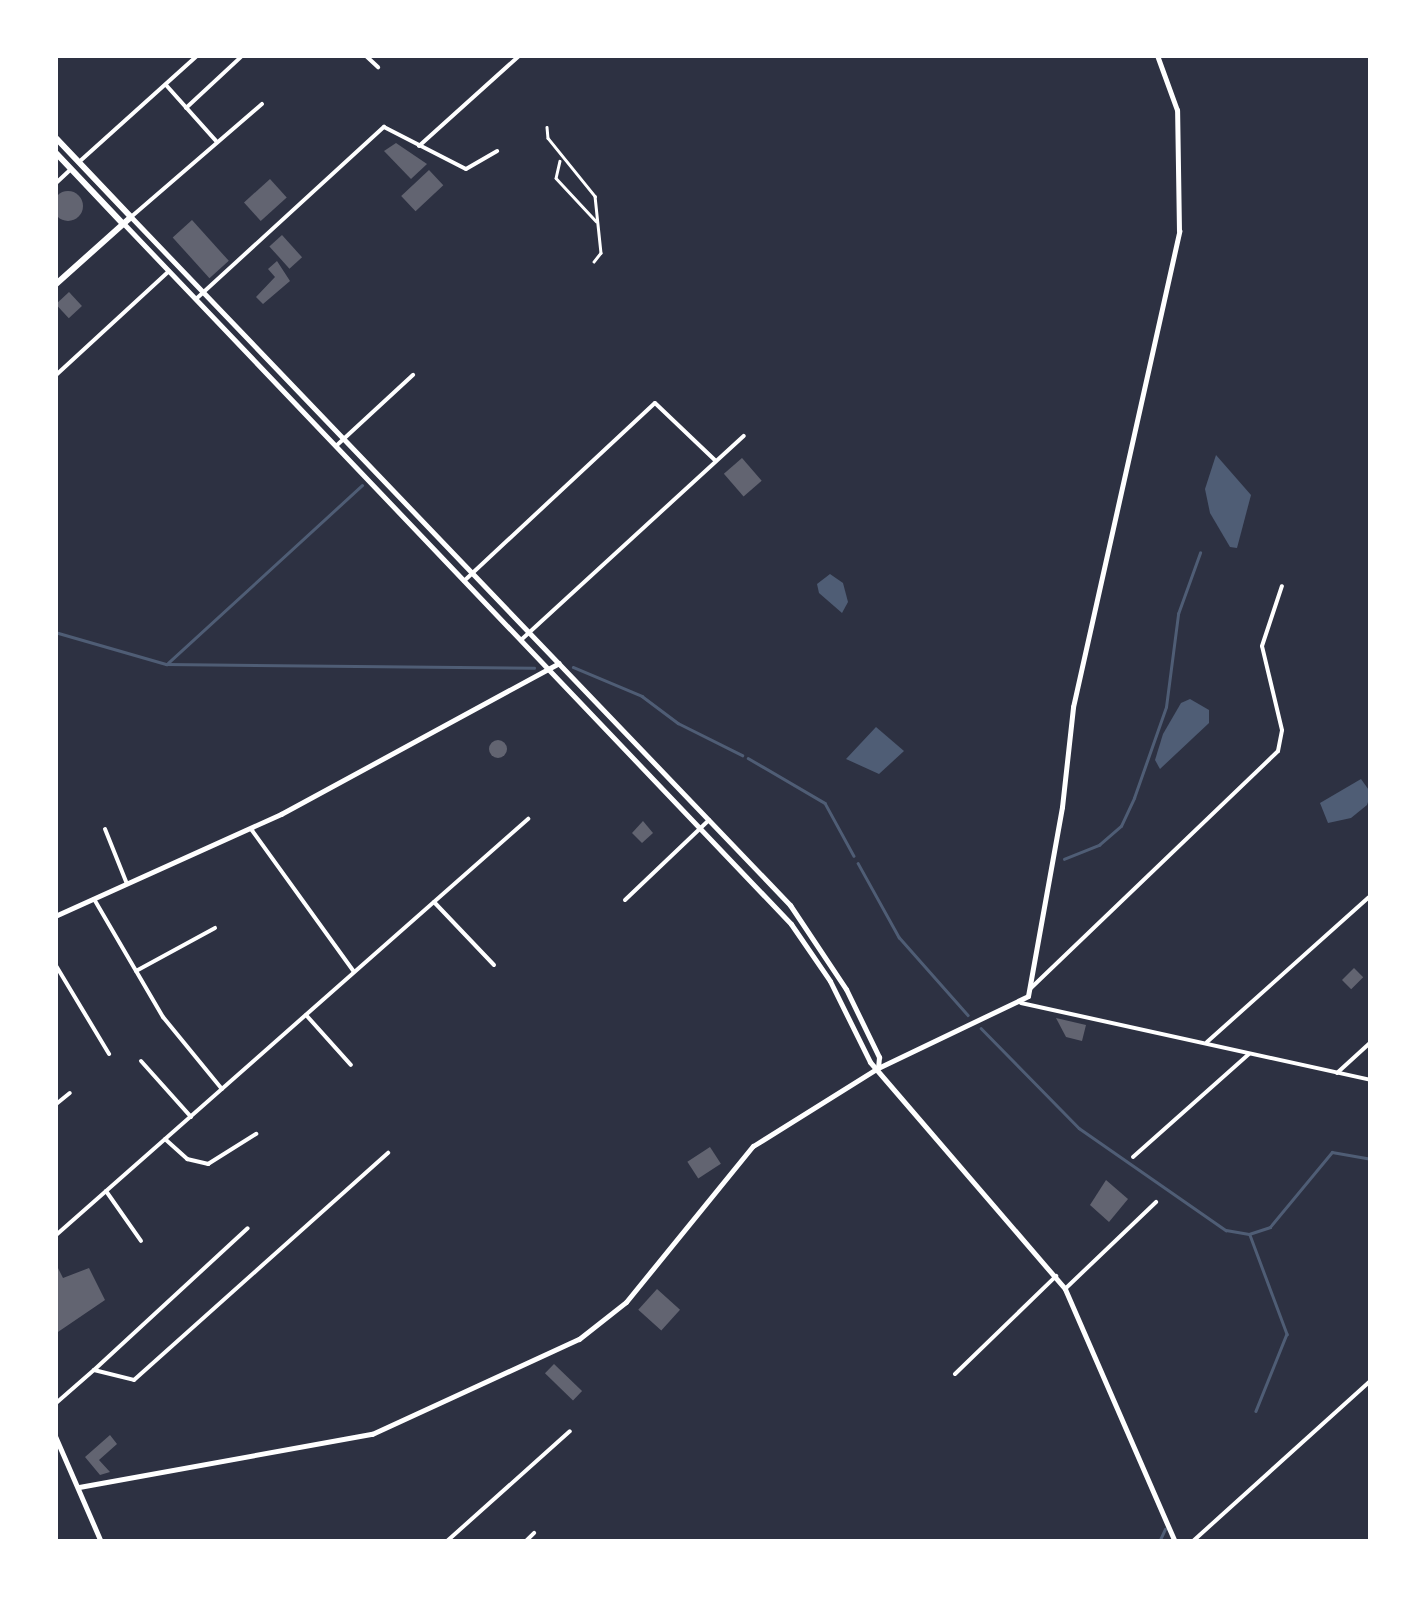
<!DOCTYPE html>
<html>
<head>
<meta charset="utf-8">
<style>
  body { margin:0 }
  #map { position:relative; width:1426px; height:1597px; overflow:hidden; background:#2d3142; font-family:Karla,sans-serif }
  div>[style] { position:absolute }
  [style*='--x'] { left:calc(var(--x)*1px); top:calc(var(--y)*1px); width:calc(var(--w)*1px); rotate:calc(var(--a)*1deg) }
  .water>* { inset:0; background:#4f5d75 }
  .stream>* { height:2.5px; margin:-1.25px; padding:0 1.25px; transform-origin:1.25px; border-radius:1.25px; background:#4f5d75 }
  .building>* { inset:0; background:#626471; transform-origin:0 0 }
  .round { border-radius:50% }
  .path>* { height:2.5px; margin:-1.25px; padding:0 1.25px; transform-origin:1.25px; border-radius:1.25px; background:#fff }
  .minor>* { height:4px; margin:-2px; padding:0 2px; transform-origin:2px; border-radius:2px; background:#fff }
  .tertiary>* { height:5px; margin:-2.5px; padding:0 2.5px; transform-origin:2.5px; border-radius:2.5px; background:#fff }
  .secondary>* { height:6px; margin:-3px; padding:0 3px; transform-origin:3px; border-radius:3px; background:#fff }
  span { translate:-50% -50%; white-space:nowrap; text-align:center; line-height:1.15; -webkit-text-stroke:10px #fff; paint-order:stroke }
  .frame { position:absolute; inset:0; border:58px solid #fff; pointer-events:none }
</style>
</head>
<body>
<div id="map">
  <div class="water">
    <div style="clip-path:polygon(1216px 455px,1251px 495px,1237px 548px,1230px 547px,1210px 513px,1205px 489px)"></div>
    <div style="clip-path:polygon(830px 574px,843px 583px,848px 602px,842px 613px,819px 593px,817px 584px)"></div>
    <div style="clip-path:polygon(1190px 699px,1209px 710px,1209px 723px,1160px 769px,1155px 760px,1163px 734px,1181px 703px)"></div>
    <div style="clip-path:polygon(876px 727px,904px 751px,879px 774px,846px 759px)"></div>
    <div style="clip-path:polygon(1361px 779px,1371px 793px,1367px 805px,1351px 818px,1328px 823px,1320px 803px)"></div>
  </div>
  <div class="stream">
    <div style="--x:55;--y:632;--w:116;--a:16.1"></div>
    <div style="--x:166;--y:664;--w:368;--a:0.6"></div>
    <div style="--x:168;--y:663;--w:263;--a:-42.5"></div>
    <div style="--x:573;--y:667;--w:75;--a:22.8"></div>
    <div style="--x:642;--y:696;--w:45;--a:36.9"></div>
    <div style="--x:678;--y:723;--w:72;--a:26.6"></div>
    <div style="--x:748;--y:758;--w:89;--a:30.3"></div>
    <div style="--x:825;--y:803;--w:60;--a:61.3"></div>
    <div style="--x:1064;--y:859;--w:38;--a:-22"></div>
    <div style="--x:1099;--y:845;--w:29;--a:-41"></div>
    <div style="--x:1121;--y:826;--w:31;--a:-65"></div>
    <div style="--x:1134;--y:798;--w:96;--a:-70.6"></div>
    <div style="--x:1166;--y:707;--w:94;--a:-82.6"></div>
    <div style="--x:1178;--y:614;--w:65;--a:-70.2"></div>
    <div style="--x:858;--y:863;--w:85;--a:61"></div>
    <div style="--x:899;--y:937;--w:104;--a:48.5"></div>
    <div style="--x:981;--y:1028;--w:140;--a:45.6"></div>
    <div style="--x:1079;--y:1128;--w:179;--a:34.8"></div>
    <div style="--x:1226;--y:1230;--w:23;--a:10"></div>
    <div style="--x:1249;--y:1234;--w:22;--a:-18"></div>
    <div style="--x:1270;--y:1227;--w:97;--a:-50.4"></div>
    <div style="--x:1332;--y:1152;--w:40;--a:10"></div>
    <div style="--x:1250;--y:1235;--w:106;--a:69.5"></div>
    <div style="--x:1287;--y:1334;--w:83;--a:111.9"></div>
    <div style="--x:1159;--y:1542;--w:14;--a:-65"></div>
  </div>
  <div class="building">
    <div style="clip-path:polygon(396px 143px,427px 164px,411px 179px,384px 151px)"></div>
    <div style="left:429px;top:170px;width:21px;height:38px;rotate:47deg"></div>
    <div style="left:270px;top:179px;width:25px;height:35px;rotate:48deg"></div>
    <div class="round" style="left:53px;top:191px;width:30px;height:30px"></div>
    <div style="left:192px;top:220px;width:55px;height:26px;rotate:48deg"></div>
    <div style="left:282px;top:235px;width:30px;height:17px;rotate:48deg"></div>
    <div style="clip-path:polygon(277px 261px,290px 281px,263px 304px,256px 297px,275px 277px,268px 269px)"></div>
    <div style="left:69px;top:292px;width:19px;height:18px;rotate:47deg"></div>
    <div style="left:742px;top:458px;width:30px;height:24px;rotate:49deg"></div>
    <div class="round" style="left:489px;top:740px;width:18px;height:18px"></div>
    <div style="clip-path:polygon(643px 821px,653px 833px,642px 843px,632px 833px)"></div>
    <div style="left:1354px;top:968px;width:13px;height:17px;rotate:45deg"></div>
    <div style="clip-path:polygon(1056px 1018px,1086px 1025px,1082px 1041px,1066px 1037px)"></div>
    <div style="left:710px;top:1147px;width:20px;height:27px;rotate:57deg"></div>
    <div style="clip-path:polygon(1106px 1180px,1128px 1199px,1109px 1222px,1090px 1205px)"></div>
    <div style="clip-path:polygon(55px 1262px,63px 1278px,89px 1268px,105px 1300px,55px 1334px)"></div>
    <div style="left:657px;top:1289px;width:31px;height:28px;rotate:42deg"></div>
    <div style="left:554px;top:1364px;width:39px;height:13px;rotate:44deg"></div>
    <div style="clip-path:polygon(110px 1435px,117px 1444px,99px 1460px,110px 1472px,100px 1475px,85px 1457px)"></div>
  </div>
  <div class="path">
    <div style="--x:547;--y:127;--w:11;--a:85"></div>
    <div style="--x:548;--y:138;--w:75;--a:51"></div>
    <div style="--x:595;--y:196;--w:57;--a:84"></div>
    <div style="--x:601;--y:253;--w:11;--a:128"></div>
    <div style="--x:560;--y:161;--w:17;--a:103"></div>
    <div style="--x:556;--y:178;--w:59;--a:47.1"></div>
  </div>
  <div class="minor">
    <div style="--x:365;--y:55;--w:18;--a:43"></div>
    <div style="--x:166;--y:85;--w:75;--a:48.2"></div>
    <div style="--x:186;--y:108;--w:78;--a:-42.9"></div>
    <div style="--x:419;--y:146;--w:136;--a:-42"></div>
    <div style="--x:79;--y:162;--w:160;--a:-42"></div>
    <div style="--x:55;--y:184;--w:22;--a:-43"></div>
    <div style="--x:131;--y:217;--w:173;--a:-40.8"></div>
    <div style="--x:196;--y:299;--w:255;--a:-42.5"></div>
    <div style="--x:384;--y:127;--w:92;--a:27.1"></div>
    <div style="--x:466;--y:169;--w:36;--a:-30"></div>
    <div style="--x:55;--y:376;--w:155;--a:-42.6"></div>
    <div style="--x:336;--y:446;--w:105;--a:-42.7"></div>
    <div style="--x:464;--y:581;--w:261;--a:-43"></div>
    <div style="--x:655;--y:403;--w:84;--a:43.6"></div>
    <div style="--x:521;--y:640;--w:302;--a:-42.5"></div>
    <div style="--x:105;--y:829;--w:59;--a:68.2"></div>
    <div style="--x:251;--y:829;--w:176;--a:54.2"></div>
    <div style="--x:94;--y:899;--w:137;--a:59.7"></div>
    <div style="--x:163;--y:1017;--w:93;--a:50.7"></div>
    <div style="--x:625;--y:900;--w:116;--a:-43.6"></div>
    <div style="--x:434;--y:902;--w:87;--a:46.4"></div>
    <div style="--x:55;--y:964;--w:105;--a:59"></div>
    <div style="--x:136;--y:971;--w:90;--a:-28.6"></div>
    <div style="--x:1031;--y:988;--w:342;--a:-43.8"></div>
    <div style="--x:1278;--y:751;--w:21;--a:-79"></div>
    <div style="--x:1282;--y:730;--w:86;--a:-103.4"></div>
    <div style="--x:1262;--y:646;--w:63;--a:-71.6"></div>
    <div style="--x:1021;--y:1003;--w:358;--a:12.4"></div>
    <div style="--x:306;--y:1015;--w:67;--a:48"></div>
    <div style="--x:1207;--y:1042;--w:217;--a:-41.8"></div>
    <div style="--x:141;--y:1061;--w:75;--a:48.2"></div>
    <div style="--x:1337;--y:1073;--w:46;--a:-42.4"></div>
    <div style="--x:55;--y:1105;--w:19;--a:-39"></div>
    <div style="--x:165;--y:1139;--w:30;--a:42"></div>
    <div style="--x:187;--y:1159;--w:22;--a:13"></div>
    <div style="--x:208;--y:1164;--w:57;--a:-32"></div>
    <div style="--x:1133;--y:1157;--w:155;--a:-41.6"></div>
    <div style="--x:106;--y:1191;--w:61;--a:55"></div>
    <div style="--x:55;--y:1236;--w:631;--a:-41.4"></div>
    <div style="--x:1065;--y:1289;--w:126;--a:-43.7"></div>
    <div style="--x:94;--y:1370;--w:209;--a:-42.7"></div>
    <div style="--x:955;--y:1374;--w:141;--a:-44.1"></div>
    <div style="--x:55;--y:1404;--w:52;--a:-41.1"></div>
    <div style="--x:94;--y:1370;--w:41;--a:14"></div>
    <div style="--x:134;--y:1380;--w:341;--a:-41.8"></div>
    <div style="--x:446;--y:1542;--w:166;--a:-41.8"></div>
    <div style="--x:525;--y:1542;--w:13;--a:-45"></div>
    <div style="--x:1192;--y:1542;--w:241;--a:-42.1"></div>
  </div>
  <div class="tertiary">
    <div style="--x:131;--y:217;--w:953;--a:46.23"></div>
    <div style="--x:790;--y:905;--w:101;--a:56.3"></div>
    <div style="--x:846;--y:989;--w:76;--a:64.1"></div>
    <div style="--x:879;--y:1057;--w:11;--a:95"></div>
    <div style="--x:124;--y:224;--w:967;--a:46.38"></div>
    <div style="--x:791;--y:924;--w:69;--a:55.6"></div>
    <div style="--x:830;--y:981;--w:90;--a:63.7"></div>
    <div style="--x:870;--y:1062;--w:299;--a:49.3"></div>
    <div style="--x:1065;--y:1289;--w:276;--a:66.5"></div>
    <div style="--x:55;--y:916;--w:248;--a:-24.3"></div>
    <div style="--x:281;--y:814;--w:316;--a:-28.5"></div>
    <div style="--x:55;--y:1436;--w:116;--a:66.5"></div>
    <div style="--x:79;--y:1487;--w:298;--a:-10.3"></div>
    <div style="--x:372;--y:1434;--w:228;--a:-24.7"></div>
    <div style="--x:579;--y:1339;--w:60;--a:-38.2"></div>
    <div style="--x:626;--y:1302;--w:201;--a:-50.9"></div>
    <div style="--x:753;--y:1146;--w:147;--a:-32"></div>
    <div style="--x:878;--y:1068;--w:166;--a:-25.6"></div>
    <div style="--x:1028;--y:996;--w:192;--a:-79.8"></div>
    <div style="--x:1062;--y:807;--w:101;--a:-83.7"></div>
    <div style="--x:1073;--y:707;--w:488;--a:-77.4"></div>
    <div style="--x:1179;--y:231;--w:121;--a:-90.9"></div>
    <div style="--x:1177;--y:110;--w:59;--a:-110"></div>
  </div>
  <div class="secondary">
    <div style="--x:55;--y:137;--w:110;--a:46.5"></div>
    <div style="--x:131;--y:217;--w:102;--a:138.2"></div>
    <div style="--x:55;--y:152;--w:99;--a:46.6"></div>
  </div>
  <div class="frame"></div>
</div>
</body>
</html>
